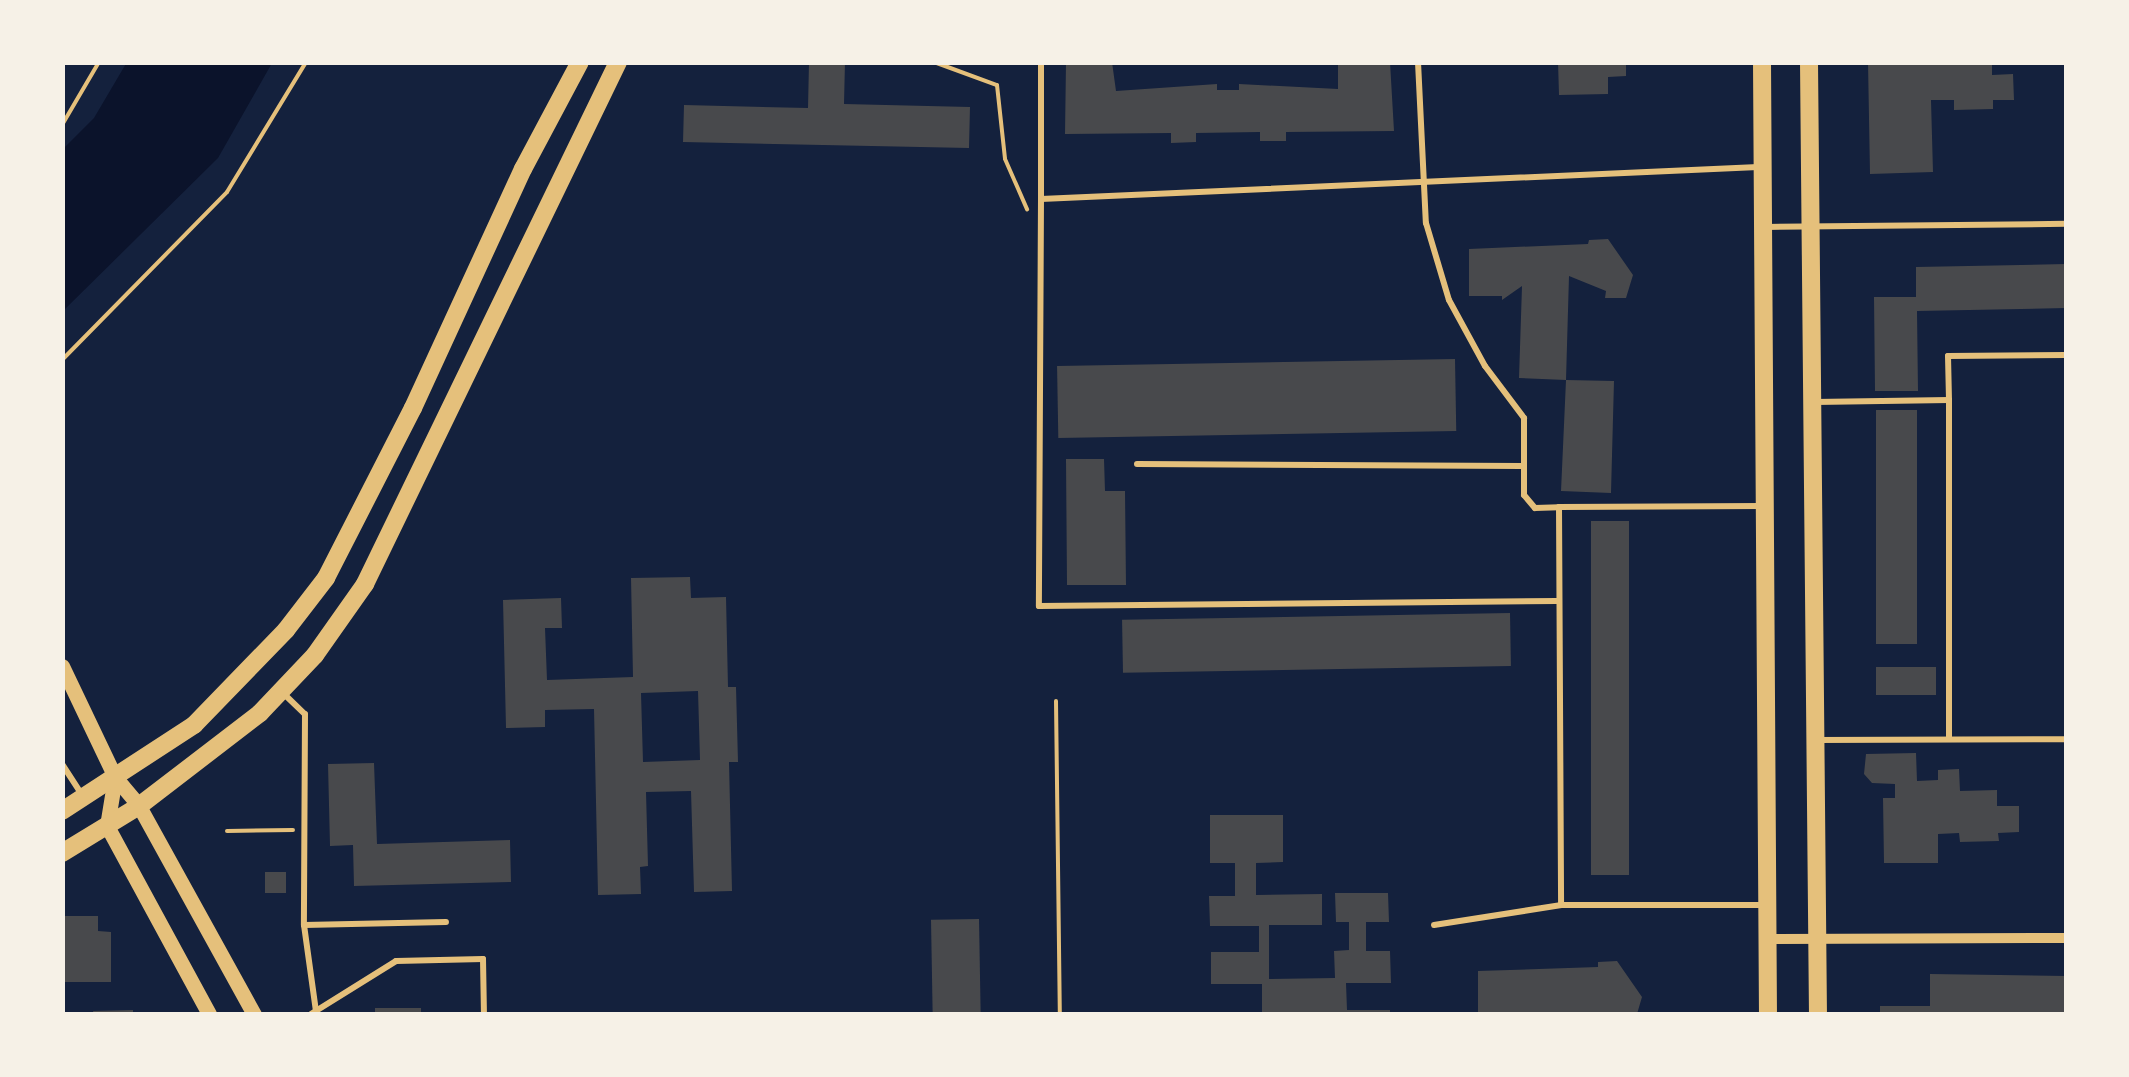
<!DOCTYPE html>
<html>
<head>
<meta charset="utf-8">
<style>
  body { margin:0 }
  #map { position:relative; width:2129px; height:1077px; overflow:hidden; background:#14213d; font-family:Inter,sans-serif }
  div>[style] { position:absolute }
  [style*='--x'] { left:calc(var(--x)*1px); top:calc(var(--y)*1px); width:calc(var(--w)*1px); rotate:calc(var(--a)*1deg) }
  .water>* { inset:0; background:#0b132b }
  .building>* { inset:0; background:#48494c; transform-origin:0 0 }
  .path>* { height:4px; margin:-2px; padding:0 2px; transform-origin:2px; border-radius:2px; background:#e5c07b }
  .service>* { height:6px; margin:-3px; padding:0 3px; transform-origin:3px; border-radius:3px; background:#e5c07b }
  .minor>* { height:10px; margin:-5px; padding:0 5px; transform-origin:5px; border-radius:5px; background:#e5c07b }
  .tertiary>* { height:15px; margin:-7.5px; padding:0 7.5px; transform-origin:7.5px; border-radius:7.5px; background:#e5c07b }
  .secondary>* { height:18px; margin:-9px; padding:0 9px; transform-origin:9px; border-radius:9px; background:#e5c07b }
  span { translate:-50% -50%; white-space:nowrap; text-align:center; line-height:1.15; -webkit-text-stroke:8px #f6f1e7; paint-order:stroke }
  .frame { position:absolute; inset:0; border:65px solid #f6f1e7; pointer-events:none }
</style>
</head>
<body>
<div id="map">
  <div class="water">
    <div style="clip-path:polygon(127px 62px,272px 63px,218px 158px,63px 311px,63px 149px,94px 118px)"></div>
  </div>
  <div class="building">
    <div style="clip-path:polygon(809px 62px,845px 62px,844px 104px,970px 107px,969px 148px,683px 142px,684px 105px,808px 108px)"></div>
    <div style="clip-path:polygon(1066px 62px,1112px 62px,1116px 91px,1217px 84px,1217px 90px,1239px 90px,1239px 84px,1338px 89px,1338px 62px,1390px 62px,1394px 131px,1286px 132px,1286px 141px,1260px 141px,1260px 132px,1196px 133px,1196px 142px,1171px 143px,1171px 133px,1065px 134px)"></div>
    <div style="clip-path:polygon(1558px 62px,1626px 62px,1626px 76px,1608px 77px,1608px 94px,1559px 95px)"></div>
    <div style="clip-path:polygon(1868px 62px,1992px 62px,1992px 75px,2013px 74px,2014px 100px,1993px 100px,1993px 109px,1954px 110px,1954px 100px,1931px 100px,1933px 172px,1870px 174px)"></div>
    <div style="clip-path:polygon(1608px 239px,1633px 275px,1626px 298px,1605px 298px,1606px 291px,1569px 276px,1566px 380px,1614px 381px,1611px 493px,1561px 491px,1566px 380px,1519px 378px,1522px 286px,1502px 300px,1502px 296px,1469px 296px,1469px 249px,1588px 244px,1589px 240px)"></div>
    <div style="clip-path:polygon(2066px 264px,2066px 308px,1917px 311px,1918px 391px,1875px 391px,1874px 297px,1916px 297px,1916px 267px)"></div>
    <div style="left:1455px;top:359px;width:72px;height:398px;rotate:89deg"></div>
    <div style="left:1876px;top:410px;width:41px;height:234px"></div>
    <div style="clip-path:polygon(1066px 459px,1104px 459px,1105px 491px,1125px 491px,1126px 585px,1067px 585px)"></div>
    <div style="left:1591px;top:521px;width:38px;height:354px"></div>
    <div style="clip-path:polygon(evenodd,690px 577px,691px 598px,726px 597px,728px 687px,736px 687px,738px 762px,729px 762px,732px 891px,694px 892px,691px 791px,646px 792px,648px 866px,640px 867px,641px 894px,598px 895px,594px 709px,545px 710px,545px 727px,506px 728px,503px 600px,561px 598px,562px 628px,545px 628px,547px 680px,633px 677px,631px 578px,690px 577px,698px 691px,700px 760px,643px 762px,641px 693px,698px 691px)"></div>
    <div style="left:1510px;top:613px;width:53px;height:388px;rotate:89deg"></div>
    <div style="left:1936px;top:667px;width:28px;height:60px;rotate:90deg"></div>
    <div style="clip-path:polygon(1916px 753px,1917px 781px,1938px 780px,1938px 770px,1959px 769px,1960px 791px,1997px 790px,1997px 806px,2019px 806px,2019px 832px,1998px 833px,1999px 841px,1960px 842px,1959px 833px,1938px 834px,1938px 863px,1884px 863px,1883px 798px,1895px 798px,1895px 784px,1872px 783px,1864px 774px,1866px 754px)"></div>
    <div style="clip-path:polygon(374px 763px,377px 844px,510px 840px,511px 882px,354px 886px,353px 845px,330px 846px,328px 764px)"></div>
    <div style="clip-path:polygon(1210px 815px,1283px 815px,1283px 862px,1256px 863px,1256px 895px,1322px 894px,1322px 925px,1269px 925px,1269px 979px,1335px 978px,1334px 951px,1349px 950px,1349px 922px,1336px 922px,1335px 893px,1388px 893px,1389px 922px,1366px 922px,1366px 951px,1390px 951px,1391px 983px,1346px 983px,1347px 1010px,1390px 1010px,1390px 1014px,1262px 1014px,1262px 984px,1211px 984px,1211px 952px,1259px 952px,1259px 926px,1210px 926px,1209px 896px,1235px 896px,1235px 863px,1210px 863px)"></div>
    <div style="left:265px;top:872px;width:21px;height:21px"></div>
    <div style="clip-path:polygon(62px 916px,98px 916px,98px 931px,111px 932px,111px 982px,62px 982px)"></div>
    <div style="left:979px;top:919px;width:95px;height:48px;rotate:89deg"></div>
    <div style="clip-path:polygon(1617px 961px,1642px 997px,1637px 1014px,1478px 1014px,1478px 971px,1598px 967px,1598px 962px)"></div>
    <div style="clip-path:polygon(1930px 974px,2066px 976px,2066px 1014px,1880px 1014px,1880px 1006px,1930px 1006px)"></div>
    <div style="left:375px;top:1008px;width:46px;height:6px"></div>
    <div style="clip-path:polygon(133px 1010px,133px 1014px,94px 1014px,93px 1011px)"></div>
  </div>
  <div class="path">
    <div style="--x:934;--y:62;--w:67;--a:20.1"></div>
    <div style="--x:997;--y:85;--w:74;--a:83.8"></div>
    <div style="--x:1005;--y:159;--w:55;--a:66.3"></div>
    <div style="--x:62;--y:125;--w:73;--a:-59.6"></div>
    <div style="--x:62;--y:360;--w:235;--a:-45.5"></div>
    <div style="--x:227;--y:192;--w:152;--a:-58.7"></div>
    <div style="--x:1056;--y:701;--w:313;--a:89.3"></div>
    <div style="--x:227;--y:831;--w:66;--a:-0.9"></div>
  </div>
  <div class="service">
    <div style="--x:1041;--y:62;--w:137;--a:90"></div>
    <div style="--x:1041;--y:199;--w:718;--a:-2.56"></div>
    <div style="--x:1418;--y:62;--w:161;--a:87.2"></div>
    <div style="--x:1426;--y:223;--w:80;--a:73.4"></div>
    <div style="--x:1449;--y:300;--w:75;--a:61.4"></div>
    <div style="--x:1485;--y:366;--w:65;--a:53.1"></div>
    <div style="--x:1524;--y:418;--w:77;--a:90"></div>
    <div style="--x:1524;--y:495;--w:17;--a:50"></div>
    <div style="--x:1535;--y:508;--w:24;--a:-2"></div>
    <div style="--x:1559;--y:507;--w:398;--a:89.7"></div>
    <div style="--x:1041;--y:199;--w:407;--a:90.3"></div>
    <div style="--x:1039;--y:606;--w:518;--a:-0.55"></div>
    <div style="--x:1766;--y:227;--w:300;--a:-0.6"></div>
    <div style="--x:1949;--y:400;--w:44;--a:-91.3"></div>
    <div style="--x:1948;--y:356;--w:118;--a:-0.5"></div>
    <div style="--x:1815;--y:402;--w:134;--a:-0.9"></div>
    <div style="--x:1949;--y:400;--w:339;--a:90"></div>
    <div style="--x:1137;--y:464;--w:385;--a:0.3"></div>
    <div style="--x:1559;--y:507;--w:203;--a:-0.3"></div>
    <div style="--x:283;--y:693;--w:30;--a:44"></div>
    <div style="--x:305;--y:714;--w:211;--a:90.3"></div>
    <div style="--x:304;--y:925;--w:87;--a:82.1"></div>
    <div style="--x:1816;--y:740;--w:250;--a:-0.2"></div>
    <div style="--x:62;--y:764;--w:38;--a:57"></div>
    <div style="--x:304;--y:925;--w:142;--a:-1.2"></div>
    <div style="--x:1434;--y:925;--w:129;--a:-8.9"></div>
    <div style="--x:1561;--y:905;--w:205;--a:0"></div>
    <div style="--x:311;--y:1014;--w:100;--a:-31.9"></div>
    <div style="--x:396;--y:961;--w:87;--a:-1.3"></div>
    <div style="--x:483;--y:959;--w:55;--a:89"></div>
  </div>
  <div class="minor">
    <div style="--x:1767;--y:939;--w:299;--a:-0.2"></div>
  </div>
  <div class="tertiary">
    <div style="--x:62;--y:666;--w:123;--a:64.5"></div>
    <div style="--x:115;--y:777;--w:38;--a:50"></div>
    <div style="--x:139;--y:806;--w:238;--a:61.1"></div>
    <div style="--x:115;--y:777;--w:50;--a:99.3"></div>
    <div style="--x:107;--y:826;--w:214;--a:61.5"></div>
  </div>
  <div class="secondary">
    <div style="--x:1762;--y:62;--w:952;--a:89.64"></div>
    <div style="--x:1809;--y:62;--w:952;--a:89.46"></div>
    <div style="--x:62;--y:811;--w:158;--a:-33.1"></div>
    <div style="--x:194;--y:725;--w:132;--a:-45.9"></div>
    <div style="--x:286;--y:630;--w:66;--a:-52.4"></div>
    <div style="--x:326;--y:578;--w:191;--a:-62.9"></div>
    <div style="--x:413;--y:408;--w:263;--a:-65.3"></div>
    <div style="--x:523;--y:169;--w:121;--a:-62"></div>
    <div style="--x:62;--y:853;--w:90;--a:-31.4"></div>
    <div style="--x:139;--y:806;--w:153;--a:-37.5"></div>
    <div style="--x:260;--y:713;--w:80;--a:-46.5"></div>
    <div style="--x:315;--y:655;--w:87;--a:-54.8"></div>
    <div style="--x:365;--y:584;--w:580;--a:-64.14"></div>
  </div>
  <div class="frame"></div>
</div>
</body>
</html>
